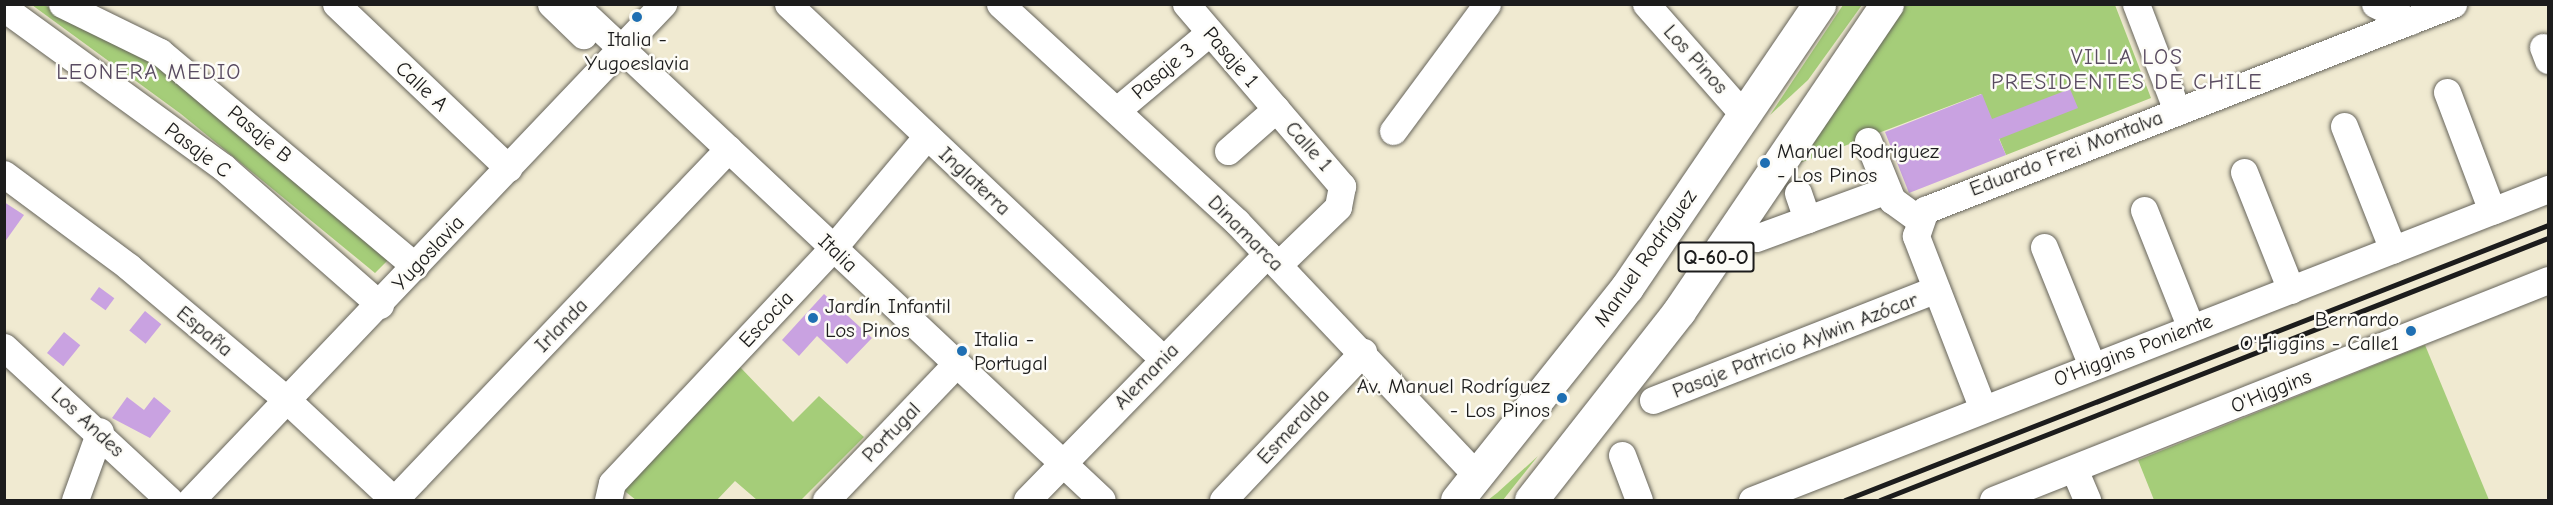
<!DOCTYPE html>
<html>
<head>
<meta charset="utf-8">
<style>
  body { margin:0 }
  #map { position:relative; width:2553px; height:505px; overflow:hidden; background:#f0ead1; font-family:"Comic Neue",sans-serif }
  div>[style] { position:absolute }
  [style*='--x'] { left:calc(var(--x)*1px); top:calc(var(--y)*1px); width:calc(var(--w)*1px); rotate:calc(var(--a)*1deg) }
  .green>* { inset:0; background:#a5cd79 }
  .building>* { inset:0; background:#c9a2e1; transform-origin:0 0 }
  .roads { filter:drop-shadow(0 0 2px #66645b) drop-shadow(0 0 2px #66645b) }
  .minor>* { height:27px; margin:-13.5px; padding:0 13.5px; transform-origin:13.5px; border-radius:13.5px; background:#fff }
  .major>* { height:33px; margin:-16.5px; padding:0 16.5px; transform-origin:16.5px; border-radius:16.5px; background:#fff }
  .rail>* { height:4.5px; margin:-2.25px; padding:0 2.25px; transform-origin:2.25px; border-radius:2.25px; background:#1c1c1c }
  .dots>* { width:16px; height:16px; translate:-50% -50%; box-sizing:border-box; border:3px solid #fdfcf7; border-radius:50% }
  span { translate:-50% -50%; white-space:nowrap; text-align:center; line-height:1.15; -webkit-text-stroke:5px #fdfcf7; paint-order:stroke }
  .shield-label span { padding:2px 4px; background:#fdfcf7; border:2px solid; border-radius:4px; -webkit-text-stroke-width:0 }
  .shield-label { font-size:20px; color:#1c1c1c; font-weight:700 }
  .poi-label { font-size:21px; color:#1c1c1c }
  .left { translate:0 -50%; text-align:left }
  .right { translate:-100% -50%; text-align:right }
  .street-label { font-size:21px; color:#1c1c1c }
  .neighbourhood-label { font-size:22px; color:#594b61; letter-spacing:1.5px }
  .frame { position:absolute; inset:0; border:6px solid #1c1c1c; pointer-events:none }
</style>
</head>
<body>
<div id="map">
  <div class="green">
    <div style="clip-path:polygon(32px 5px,44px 5px,157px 61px,390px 258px,375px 273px,181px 114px)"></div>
    <div style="clip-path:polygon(1843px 5px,1862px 5px,1808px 80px,1770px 115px)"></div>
    <div style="clip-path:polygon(1905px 5px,2115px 5px,2151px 98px,2006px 155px,1981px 94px,1797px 164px)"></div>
    <div style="clip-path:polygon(2425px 345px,2489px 500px,2154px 500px,2138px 460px)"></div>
    <div style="clip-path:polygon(740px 367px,793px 422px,819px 396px,864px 437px,801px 500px,757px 500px,735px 481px,717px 500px,636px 500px,622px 489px)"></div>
    <div style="clip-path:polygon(1538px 456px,1503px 500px,1488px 500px,1497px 493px)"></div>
  </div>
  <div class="building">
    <div style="clip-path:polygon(2070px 89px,2078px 108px,1999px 139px,2006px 155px,1909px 193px,1885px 132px,1982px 94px,1992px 119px)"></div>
    <div style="clip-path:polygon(4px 202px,24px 215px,4px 243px)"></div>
    <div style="left:99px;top:287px;width:19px;height:15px;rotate:36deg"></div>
    <div style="clip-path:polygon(824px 294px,872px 338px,847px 364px,817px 336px,799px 356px,782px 340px)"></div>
    <div style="left:145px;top:311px;width:21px;height:25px;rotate:39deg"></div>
    <div style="left:64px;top:332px;width:21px;height:27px;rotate:39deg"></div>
    <div style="clip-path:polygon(127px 397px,144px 410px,154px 397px,171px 411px,150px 438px,112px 418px)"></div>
  </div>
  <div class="roads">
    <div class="minor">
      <div style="--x:62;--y:4;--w:109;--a:26.1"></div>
      <div style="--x:160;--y:52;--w:333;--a:40"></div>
      <div style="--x:336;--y:4;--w:238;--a:43.6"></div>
      <div style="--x:551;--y:4;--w:45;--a:44.1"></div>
      <div style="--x:574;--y:4;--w:724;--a:43.21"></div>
      <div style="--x:788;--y:4;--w:515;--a:43.43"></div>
      <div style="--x:1000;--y:4;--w:322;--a:42.6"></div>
      <div style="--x:1237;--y:222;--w:351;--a:46.6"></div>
      <div style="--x:1186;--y:4;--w:240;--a:49.4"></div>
      <div style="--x:1342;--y:186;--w:21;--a:101"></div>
      <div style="--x:1338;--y:207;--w:83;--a:136"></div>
      <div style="--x:1646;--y:4;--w:148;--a:48.6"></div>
      <div style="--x:2136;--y:4;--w:115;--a:69"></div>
      <div style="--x:2375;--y:4;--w:39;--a:26"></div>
      <div style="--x:4;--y:8;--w:271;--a:36"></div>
      <div style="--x:223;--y:167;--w:209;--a:41.3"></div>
      <div style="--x:2543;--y:47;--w:14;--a:69"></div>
      <div style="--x:2447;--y:92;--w:127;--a:69.3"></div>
      <div style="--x:1117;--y:110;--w:121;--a:-40"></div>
      <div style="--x:2344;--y:126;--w:133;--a:68.4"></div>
      <div style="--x:1393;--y:131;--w:158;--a:-53.5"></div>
      <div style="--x:1868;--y:141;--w:64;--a:67.9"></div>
      <div style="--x:1892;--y:200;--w:32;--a:36"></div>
      <div style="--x:1228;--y:151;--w:64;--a:-41.2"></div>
      <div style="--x:2244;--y:172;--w:127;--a:68.3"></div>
      <div style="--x:4;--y:174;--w:156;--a:36.6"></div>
      <div style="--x:129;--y:267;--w:207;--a:40.1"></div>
      <div style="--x:287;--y:400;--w:146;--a:43.1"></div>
      <div style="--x:1798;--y:193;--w:28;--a:71"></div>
      <div style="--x:2144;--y:210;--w:127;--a:68.3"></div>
      <div style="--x:1756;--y:238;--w:140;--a:-20.1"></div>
      <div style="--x:2044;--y:247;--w:128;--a:68"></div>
      <div style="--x:4;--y:347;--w:225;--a:42.8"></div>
      <div style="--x:1653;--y:400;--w:304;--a:-21.4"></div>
      <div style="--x:1983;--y:409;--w:186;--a:-111.2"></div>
      <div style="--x:1916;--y:236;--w:28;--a:-71"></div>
      <div style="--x:1925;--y:210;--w:567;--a:-21.31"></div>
      <div style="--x:1622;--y:455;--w:48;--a:69.3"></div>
      <div style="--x:2074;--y:469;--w:34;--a:67"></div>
      <div style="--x:75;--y:500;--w:73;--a:-70.1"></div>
      <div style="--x:191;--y:500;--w:685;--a:-46.42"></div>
      <div style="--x:394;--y:500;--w:485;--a:-46.4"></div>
      <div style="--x:608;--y:500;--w:17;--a:-77"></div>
      <div style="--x:612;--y:483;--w:323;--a:-46.8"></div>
      <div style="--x:833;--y:248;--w:146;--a:-50"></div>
      <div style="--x:826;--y:500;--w:188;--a:-46.3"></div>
      <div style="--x:1027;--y:500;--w:344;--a:-45.7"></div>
      <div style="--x:1223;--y:500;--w:204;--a:-46.6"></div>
      <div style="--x:1752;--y:500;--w:855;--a:-21.34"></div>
      <div style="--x:1993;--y:500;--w:597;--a:-21.62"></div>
    </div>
    <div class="major">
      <div style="--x:1457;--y:500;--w:273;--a:-51.4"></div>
      <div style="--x:1627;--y:287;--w:342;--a:-55.8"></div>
      <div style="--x:1531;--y:500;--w:240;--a:-51.9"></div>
      <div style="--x:1679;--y:311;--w:371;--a:-55.9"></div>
    </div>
  </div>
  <div class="rail">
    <div style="--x:1845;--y:500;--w:755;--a:-21.36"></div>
    <div style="--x:1880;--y:500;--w:718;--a:-21.42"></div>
  </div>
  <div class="dots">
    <div style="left:637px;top:17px;background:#1f6fb2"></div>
    <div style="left:1765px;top:163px;background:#1f6fb2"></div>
    <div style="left:813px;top:318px;background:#1f6fb2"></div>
    <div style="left:2411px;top:331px;background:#1f6fb2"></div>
    <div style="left:962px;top:351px;background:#1f6fb2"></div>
    <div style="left:1562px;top:398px;background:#1f6fb2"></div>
  </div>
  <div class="shield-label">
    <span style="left:1716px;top:257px">Q-60-O</span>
  </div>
  <div class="poi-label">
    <span style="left:637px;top:51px">Italia -<br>Yugoeslavia</span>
    <span class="left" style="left:1777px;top:163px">Manuel Rodriguez<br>- Los Pinos</span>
    <span class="left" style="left:825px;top:318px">Jardín Infantil<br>Los Pinos</span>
    <span class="right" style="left:2399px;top:331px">Bernardo<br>O'Higgins - Calle1</span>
    <span class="left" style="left:974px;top:351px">Italia -<br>Portugal</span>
    <span class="right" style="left:1550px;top:398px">Av. Manuel Rodríguez<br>- Los Pinos</span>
  </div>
  <div class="street-label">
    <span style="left:1231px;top:57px;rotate:49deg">Pasaje 1</span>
    <span style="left:1696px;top:59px;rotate:48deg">Los Pinos</span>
    <span style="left:1163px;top:71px;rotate:-40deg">Pasaje 3</span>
    <span style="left:422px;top:86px;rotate:43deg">Calle A</span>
    <span style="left:260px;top:134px;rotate:40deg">Pasaje B</span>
    <span style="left:1309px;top:146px;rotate:48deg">Calle 1</span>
    <span style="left:198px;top:150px;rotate:37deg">Pasaje C</span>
    <span style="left:2066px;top:153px;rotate:-21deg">Eduardo Frei Montalva</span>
    <span style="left:975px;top:181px;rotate:43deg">Inglaterra</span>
    <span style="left:1246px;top:233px;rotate:45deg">Dinamarca</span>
    <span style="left:428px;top:253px;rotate:-47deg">Yugoslavia</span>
    <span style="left:838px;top:253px;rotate:43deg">Italia</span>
    <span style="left:1645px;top:258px;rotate:-55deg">Manuel Rodríguez</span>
    <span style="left:766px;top:319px;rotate:-47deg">Escocia</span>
    <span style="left:561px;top:325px;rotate:-46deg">Irlanda</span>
    <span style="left:205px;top:331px;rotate:40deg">España</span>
    <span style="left:1795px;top:345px;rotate:-21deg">Pasaje Patricio Aylwin Azócar</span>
    <span style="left:2133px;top:350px;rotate:-21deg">O'Higgins Poniente</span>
    <span style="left:1146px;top:376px;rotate:-46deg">Alemania</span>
    <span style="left:2271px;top:391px;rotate:-22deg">O'Higgins</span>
    <span style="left:88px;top:422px;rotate:43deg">Los Andes</span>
    <span style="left:1293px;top:426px;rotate:-47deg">Esmeralda</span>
    <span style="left:891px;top:432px;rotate:-46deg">Portugal</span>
  </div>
  <div class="neighbourhood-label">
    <span style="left:2127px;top:70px">VILLA LOS<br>PRESIDENTES DE CHILE</span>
    <span style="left:149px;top:73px">LEONERA MEDIO</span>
  </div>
  <div class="frame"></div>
</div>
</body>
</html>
